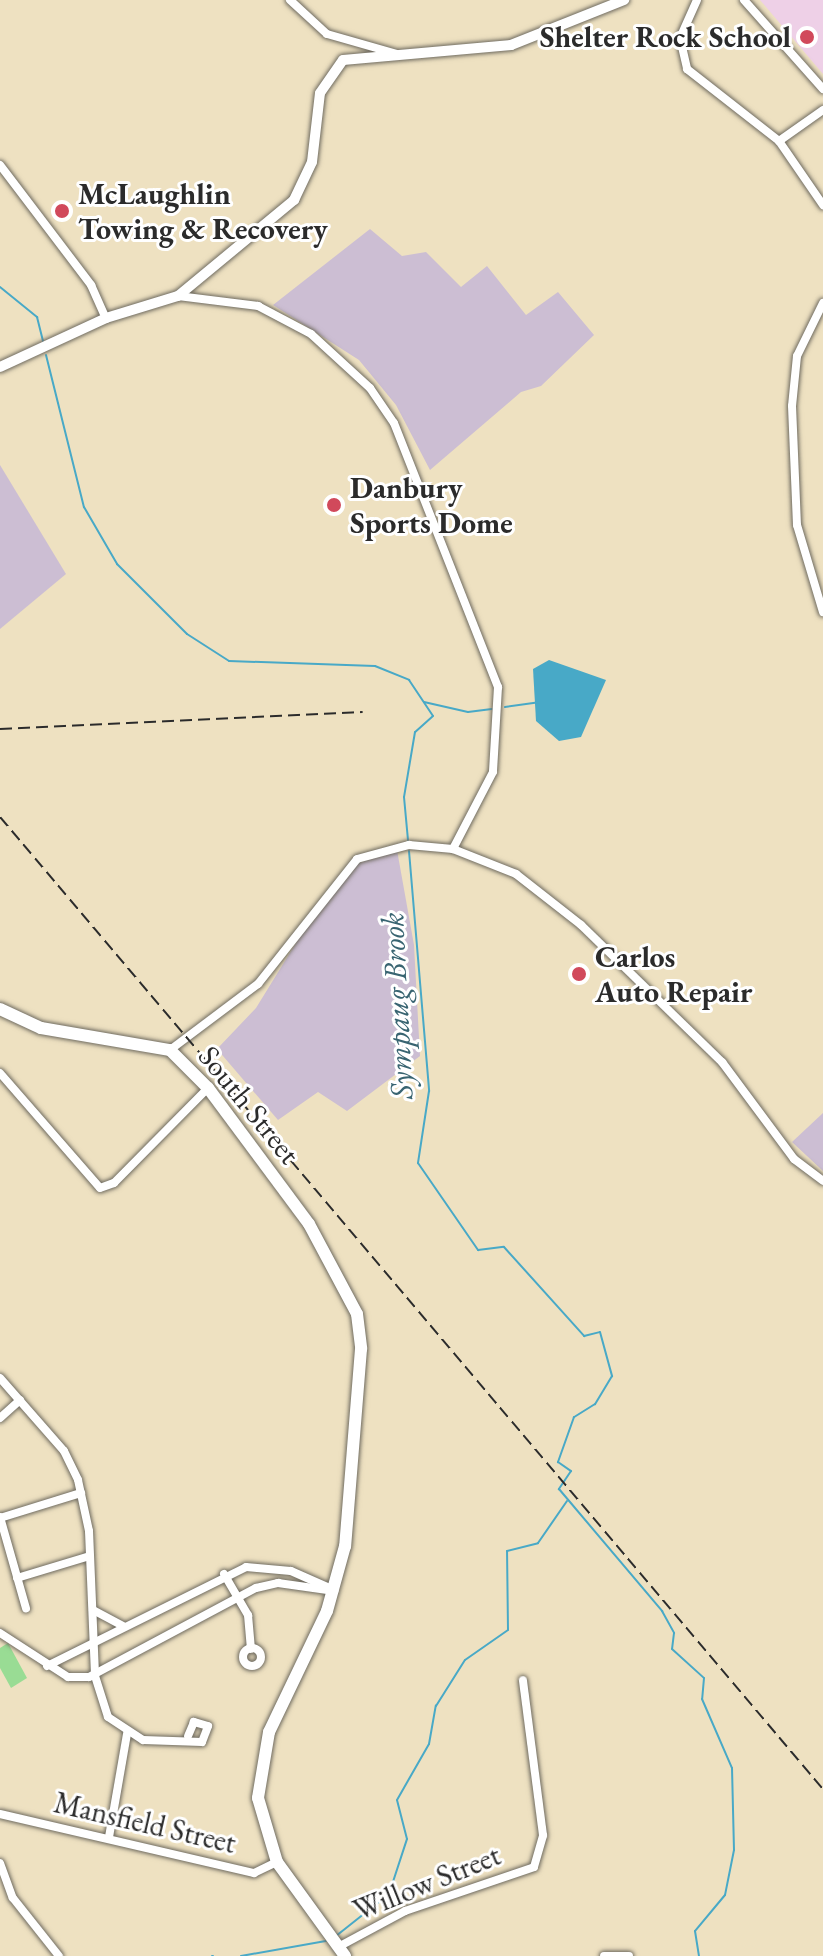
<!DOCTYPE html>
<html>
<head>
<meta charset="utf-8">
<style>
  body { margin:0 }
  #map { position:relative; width:823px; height:1956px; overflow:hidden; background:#eee1c1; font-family:"EB Garamond",serif }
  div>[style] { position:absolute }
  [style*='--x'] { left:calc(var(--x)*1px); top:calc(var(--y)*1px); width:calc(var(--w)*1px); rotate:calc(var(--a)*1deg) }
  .built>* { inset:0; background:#eed0e7 }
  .industrial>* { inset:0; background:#ccbed3 }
  .green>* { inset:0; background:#99dc94 }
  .water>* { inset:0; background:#48a9c7 }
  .stream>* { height:2px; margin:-1px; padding:0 1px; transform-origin:1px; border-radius:1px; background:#48a9c7 }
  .roads { filter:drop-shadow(0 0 2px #6f6b60) drop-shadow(0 0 2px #6f6b60) }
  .minor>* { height:8px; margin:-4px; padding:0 4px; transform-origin:4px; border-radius:4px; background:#fff }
  .minor>.ring { margin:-4px; padding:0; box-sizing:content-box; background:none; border:8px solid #fff; border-radius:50% }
  .tertiary>* { height:10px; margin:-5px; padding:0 5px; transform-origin:5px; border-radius:5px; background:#fff }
  .secondary>* { height:12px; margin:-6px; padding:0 6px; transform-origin:6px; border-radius:6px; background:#fff }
  .rail>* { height:2px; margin-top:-1px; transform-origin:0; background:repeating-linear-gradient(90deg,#2b2b2b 0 12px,transparent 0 18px) }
  .dots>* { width:22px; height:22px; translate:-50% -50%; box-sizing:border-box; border:4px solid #fff; border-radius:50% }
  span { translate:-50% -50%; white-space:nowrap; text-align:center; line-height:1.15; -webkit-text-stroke:6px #fff; paint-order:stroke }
  .poi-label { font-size:30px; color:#2b2b2b; font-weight:700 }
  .right { translate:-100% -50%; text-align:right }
  .left { translate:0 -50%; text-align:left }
  .street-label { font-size:30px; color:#2b2b2b }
  .water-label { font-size:32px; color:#386471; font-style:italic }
</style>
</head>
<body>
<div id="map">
  <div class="built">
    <div style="clip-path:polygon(760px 0,823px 0,823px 74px)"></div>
  </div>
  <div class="industrial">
    <div style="clip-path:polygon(370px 229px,402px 256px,426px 252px,461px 287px,487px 266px,526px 315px,558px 292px,594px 335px,541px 386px,521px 392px,430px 470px,396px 405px,359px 360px,273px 305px)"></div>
    <div style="clip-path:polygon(0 465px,66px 574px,0 629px)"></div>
    <div style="clip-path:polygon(397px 850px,414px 945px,420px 1056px,347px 1111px,318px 1092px,278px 1120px,217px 1049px,256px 1008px,333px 883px,353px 865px)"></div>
    <div style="clip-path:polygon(823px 1113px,823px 1171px,792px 1142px)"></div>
  </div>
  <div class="green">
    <div style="clip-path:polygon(8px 1643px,27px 1678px,11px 1688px,0 1668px,0 1648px)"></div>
  </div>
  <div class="water">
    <div style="clip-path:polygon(549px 660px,606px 680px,581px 737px,559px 741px,536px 721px,533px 669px)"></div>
  </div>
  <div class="stream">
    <div style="--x:0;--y:287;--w:48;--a:39"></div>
    <div style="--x:37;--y:317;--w:25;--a:76"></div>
    <div style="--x:46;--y:355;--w:157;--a:76"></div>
    <div style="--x:84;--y:507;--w:66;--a:59.9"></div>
    <div style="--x:117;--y:564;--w:99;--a:45"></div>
    <div style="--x:187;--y:634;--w:50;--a:32.7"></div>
    <div style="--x:229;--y:661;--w:146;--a:2"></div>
    <div style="--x:375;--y:666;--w:37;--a:22"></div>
    <div style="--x:409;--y:680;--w:43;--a:56.3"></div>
    <div style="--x:433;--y:716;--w:24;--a:138"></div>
    <div style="--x:415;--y:732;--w:66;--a:99.6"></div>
    <div style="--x:404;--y:797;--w:43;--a:84.7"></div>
    <div style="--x:424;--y:702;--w:45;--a:12.8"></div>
    <div style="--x:468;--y:712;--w:24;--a:-7"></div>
    <div style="--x:505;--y:707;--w:34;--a:-8"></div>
    <div style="--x:409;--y:851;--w:241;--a:85.2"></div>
    <div style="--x:429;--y:1091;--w:73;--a:98.7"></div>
    <div style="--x:418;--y:1163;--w:106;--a:55.4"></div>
    <div style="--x:478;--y:1250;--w:26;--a:-7"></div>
    <div style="--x:504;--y:1247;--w:120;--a:48"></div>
    <div style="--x:584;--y:1336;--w:16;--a:-14"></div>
    <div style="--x:600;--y:1332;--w:46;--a:74.7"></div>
    <div style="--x:612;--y:1376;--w:33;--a:121"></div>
    <div style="--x:595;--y:1404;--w:25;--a:148"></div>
    <div style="--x:574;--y:1417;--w:48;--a:109.6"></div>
    <div style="--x:558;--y:1462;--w:16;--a:35"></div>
    <div style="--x:571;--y:1471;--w:22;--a:124"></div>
    <div style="--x:559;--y:1489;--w:160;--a:49.8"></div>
    <div style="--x:662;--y:1611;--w:25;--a:61"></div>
    <div style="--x:674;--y:1633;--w:16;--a:97"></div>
    <div style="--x:672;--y:1649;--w:43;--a:42.2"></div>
    <div style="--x:704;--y:1678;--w:21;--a:95"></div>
    <div style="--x:702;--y:1699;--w:75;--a:66.5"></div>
    <div style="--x:732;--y:1768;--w:82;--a:88.6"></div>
    <div style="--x:734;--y:1850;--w:46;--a:101.3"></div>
    <div style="--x:725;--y:1895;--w:47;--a:129.8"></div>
    <div style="--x:695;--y:1931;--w:25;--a:81"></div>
    <div style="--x:336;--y:1936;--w:68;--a:-38.4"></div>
    <div style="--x:389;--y:1894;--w:58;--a:-71.9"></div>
    <div style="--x:407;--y:1839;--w:40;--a:-104.4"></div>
    <div style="--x:397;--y:1800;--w:64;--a:-60.3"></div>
    <div style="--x:429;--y:1744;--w:39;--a:-80"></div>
    <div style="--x:436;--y:1706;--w:54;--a:-57.8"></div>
    <div style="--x:465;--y:1660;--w:52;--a:-34.9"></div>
    <div style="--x:508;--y:1630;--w:79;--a:-90.7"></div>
    <div style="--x:507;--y:1551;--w:32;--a:-14"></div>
    <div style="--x:538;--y:1543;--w:51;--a:-55.4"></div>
    <div style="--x:212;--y:1956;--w:1;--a:0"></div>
    <div style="--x:241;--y:1956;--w:86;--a:-10"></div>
  </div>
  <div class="roads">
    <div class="minor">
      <div style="--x:290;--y:0;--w:50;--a:42.6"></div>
      <div style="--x:327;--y:34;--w:73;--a:15.9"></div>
      <div style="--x:697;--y:0;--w:42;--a:114.1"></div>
      <div style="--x:680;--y:38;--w:32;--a:77"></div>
      <div style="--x:687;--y:69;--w:117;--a:38"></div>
      <div style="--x:744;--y:0;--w:119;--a:48.4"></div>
      <div style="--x:823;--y:110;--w:54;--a:144.8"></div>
      <div style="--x:779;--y:141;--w:78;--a:55.5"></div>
      <div style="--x:0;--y:165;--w:151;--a:52.8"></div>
      <div style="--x:91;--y:285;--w:36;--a:66"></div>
      <div style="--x:178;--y:296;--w:81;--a:7.1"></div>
      <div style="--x:258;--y:306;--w:60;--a:27.8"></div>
      <div style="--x:311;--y:334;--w:80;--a:42.5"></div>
      <div style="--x:370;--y:388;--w:42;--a:55.6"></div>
      <div style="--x:394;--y:423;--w:284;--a:68.5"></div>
      <div style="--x:498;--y:687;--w:85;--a:93.4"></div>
      <div style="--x:493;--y:772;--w:87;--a:117.5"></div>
      <div style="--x:823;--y:303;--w:59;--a:116.1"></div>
      <div style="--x:797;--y:356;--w:50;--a:95.7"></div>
      <div style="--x:792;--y:406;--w:119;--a:87.6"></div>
      <div style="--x:797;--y:525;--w:91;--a:73.4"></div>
      <div style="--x:170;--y:1050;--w:110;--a:-36.9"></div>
      <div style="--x:258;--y:984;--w:159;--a:-51.6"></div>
      <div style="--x:357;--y:859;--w:54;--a:-15.1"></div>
      <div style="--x:409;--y:845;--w:44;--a:5.2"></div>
      <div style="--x:453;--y:849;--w:68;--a:21.6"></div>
      <div style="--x:516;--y:874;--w:83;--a:38.1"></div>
      <div style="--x:581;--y:925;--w:197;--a:44.2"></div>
      <div style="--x:722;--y:1062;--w:121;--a:53.4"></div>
      <div style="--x:794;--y:1159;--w:36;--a:37"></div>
      <div style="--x:0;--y:1073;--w:152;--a:49"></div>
      <div style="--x:100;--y:1188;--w:15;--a:-20"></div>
      <div style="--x:114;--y:1183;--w:134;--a:-45.3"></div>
      <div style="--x:0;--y:1378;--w:97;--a:48.8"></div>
      <div style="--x:64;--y:1451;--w:32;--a:64"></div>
      <div style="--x:78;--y:1480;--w:52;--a:77.8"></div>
      <div style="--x:89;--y:1531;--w:145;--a:87.6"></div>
      <div style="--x:95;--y:1676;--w:43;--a:72.4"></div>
      <div style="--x:108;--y:1717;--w:42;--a:33.3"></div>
      <div style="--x:143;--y:1740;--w:59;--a:1.9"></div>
      <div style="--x:202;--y:1742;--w:17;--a:-69"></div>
      <div style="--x:208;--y:1726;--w:15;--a:-164"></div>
      <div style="--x:194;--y:1722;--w:15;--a:113"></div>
      <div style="--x:0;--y:1418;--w:27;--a:-42"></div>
      <div style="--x:0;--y:1517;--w:95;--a:74.1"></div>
      <div style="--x:0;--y:1518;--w:85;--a:-17.2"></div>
      <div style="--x:224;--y:1574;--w:48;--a:59.7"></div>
      <div style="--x:248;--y:1615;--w:34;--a:85"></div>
      <div style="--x:17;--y:1578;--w:76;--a:-16.8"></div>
      <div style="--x:93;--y:1610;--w:34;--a:28"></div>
      <div style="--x:0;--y:1633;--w:81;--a:32.9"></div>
      <div style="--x:68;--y:1677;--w:21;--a:0"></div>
      <div style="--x:89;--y:1677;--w:189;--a:-28.1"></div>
      <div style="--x:256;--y:1588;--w:23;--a:-13"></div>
      <div style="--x:278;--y:1583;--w:57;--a:8.1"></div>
      <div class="ring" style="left:243px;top:1648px;width:10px;height:10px"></div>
      <div style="--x:47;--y:1666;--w:222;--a:-26.4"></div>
      <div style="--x:246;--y:1567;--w:45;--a:5.1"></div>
      <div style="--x:291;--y:1571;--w:47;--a:23.8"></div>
      <div style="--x:0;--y:1814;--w:261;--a:13.1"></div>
      <div style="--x:254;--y:1873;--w:25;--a:-26"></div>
      <div style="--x:109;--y:1837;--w:105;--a:-80.1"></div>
      <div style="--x:0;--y:1863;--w:37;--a:70"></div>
      <div style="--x:13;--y:1898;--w:74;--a:51.6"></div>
      <div style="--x:340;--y:1946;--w:74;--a:-28.3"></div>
      <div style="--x:405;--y:1911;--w:136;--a:-18.8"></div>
      <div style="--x:534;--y:1867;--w:33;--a:-74"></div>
      <div style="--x:543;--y:1835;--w:156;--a:-97.4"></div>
      <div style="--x:604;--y:1956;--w:25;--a:0"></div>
    </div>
    <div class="tertiary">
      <div style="--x:0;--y:367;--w:117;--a:-24.8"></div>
      <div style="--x:106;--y:318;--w:75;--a:-17"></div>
      <div style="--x:178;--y:296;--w:151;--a:-39.6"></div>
      <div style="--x:294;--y:200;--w:42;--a:-64.7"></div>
      <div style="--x:312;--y:162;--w:69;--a:-83.4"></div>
      <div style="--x:320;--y:93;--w:40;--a:-55.1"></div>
      <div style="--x:343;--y:60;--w:169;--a:-5.1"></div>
      <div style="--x:511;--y:45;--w:122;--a:-21.7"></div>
    </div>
    <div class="secondary">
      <div style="--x:0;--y:1009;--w:45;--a:24.9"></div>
      <div style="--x:41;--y:1028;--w:131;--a:9.7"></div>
      <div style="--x:170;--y:1050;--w:54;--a:45"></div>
      <div style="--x:208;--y:1088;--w:169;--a:53.4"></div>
      <div style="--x:309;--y:1224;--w:102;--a:61.9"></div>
      <div style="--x:357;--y:1314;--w:35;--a:83"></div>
      <div style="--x:361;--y:1349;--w:198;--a:94.6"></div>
      <div style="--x:345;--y:1546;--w:67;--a:105.5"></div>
      <div style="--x:327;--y:1611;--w:134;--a:115.6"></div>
      <div style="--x:269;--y:1732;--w:67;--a:99.5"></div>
      <div style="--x:258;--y:1798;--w:67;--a:73.5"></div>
      <div style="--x:277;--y:1862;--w:116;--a:54.1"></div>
    </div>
  </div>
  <div class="rail">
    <div style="--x:0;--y:729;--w:363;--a:-2.7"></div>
    <div style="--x:0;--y:817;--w:1274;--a:49.75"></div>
  </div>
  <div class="dots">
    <div style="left:807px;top:37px;background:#d1495b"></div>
    <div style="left:62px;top:211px;background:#d1495b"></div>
    <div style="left:334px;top:505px;background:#d1495b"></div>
    <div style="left:579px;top:974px;background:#d1495b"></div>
  </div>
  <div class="poi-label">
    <span class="right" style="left:791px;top:37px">Shelter Rock School</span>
    <span class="left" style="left:78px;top:211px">McLaughlin<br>Towing &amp; Recovery</span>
    <span class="left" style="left:350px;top:505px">Danbury<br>Sports Dome</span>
    <span class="left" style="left:595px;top:974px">Carlos<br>Auto Repair</span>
  </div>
  <div class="street-label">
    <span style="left:249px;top:1105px;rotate:51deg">South Street</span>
    <span style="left:145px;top:1823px;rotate:13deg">Mansfield Street</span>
    <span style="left:427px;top:1883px;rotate:-22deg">Willow Street</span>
  </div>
  <div class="water-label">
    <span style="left:397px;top:1006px;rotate:-93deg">Sympaug Brook</span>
  </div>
</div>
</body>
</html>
